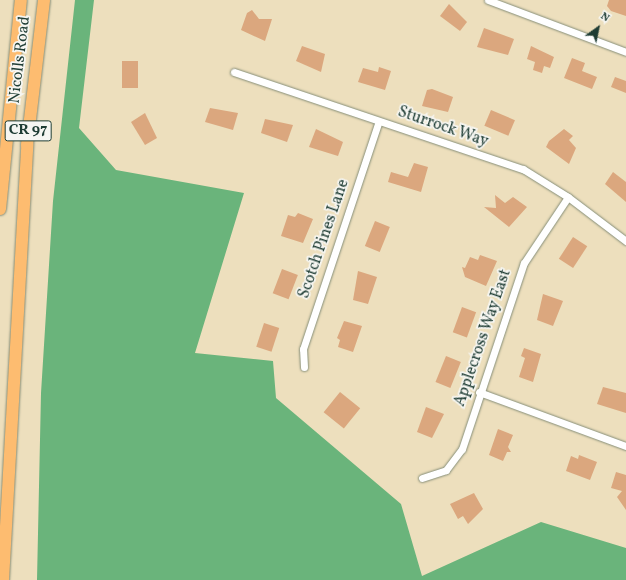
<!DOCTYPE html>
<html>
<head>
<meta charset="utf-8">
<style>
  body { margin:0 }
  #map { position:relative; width:626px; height:580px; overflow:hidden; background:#eddfbd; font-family:Vollkorn,serif }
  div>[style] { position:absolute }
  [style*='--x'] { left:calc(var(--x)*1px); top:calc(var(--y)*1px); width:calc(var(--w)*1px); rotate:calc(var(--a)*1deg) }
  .forest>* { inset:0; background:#6ab47b }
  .building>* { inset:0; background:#dba77e; transform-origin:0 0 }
  .roads { filter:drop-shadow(0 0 1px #868e78) drop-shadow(0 0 1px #868e78) }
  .minor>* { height:7px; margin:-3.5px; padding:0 3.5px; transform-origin:3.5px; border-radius:3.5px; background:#fff }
  .trunk>* { height:12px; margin:-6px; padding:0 6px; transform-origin:6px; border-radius:6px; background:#fdbc70 }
  span { translate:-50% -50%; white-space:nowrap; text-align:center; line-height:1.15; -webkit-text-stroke:3.5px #f6f6f2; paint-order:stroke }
  .shield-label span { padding:1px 3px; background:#f6f6f2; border:1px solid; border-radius:3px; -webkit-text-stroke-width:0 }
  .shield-label { font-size:15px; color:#1f3d34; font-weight:700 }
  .street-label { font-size:16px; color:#1f3d34 }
  .north { position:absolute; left:578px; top:8px; width:40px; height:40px; -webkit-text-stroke:3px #f6f6f2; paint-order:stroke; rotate:33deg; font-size:11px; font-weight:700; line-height:16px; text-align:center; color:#1f3d34 }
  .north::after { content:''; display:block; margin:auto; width:14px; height:18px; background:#1f3d34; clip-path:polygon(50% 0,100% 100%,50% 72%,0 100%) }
</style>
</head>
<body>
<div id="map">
  <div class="forest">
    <div style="clip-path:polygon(75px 0,94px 0,79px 128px,116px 170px,244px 193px,195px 353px,273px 361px,276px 398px,401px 504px,422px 576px,541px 522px,626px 548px,626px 580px,37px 580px,41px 393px,53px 201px)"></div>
  </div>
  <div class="building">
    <div style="clip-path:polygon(609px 0,626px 0,626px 16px,611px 11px,607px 6px)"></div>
    <div style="clip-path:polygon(449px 4px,467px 22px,460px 31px,440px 16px)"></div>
    <div style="clip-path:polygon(252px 10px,259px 19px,272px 19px,265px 41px,241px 30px,247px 13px)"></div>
    <div style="clip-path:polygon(484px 28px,514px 39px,508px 55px,477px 47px)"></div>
    <div style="clip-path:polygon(302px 46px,325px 54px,321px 72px,296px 61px)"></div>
    <div style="clip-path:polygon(531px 46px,554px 57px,550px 68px,544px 66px,542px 73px,533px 70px,535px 62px,527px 59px)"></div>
    <div style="clip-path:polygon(572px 58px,585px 63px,582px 71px,597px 77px,592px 89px,564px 78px)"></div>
    <div style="left:122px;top:61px;width:16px;height:27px"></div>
    <div style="clip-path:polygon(379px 67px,391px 71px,385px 90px,358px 82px,363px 68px,378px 72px)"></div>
    <div style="clip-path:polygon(615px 77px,626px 81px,626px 93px,611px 87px)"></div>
    <div style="clip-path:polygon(432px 89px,453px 97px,448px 112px,422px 106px,427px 90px)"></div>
    <div style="clip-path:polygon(210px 108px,238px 113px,233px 130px,205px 122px)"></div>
    <div style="left:491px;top:110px;width:26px;height:17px;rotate:23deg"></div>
    <div style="clip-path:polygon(145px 113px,157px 138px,145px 145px,131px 122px)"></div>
    <div style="clip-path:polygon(265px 119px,293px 125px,287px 142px,261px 133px)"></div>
    <div style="clip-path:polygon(316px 129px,343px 142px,338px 156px,309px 147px)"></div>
    <div style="clip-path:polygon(564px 129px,573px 136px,569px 140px,576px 148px,569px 164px,546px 147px,549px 141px)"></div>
    <div style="clip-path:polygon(414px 163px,428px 167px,421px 192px,388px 182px,391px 172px,408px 177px)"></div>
    <div style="clip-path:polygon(613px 172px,626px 182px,626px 202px,605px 184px)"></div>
    <div style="clip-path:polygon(495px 195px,505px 203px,513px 197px,527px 207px,509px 227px,484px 207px,496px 208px)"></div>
    <div style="clip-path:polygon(298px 213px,313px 219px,303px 243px,281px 236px,288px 215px,295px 217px)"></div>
    <div style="left:375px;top:221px;width:16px;height:27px;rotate:22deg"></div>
    <div style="left:573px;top:237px;width:17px;height:26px;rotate:33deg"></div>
    <div style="clip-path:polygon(480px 255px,497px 261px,486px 286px,465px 277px,462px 267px,465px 268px,470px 257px,478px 260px)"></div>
    <div style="left:282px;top:269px;width:17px;height:26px;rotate:21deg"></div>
    <div style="clip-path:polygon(358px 271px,377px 277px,368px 304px,353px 300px)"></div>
    <div style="clip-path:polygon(543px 294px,563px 301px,553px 326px,537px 320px)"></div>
    <div style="left:462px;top:307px;width:15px;height:27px;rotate:20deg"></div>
    <div style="clip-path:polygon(344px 321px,362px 326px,353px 352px,338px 347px,340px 340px,337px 338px)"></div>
    <div style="left:264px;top:323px;width:16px;height:25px;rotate:18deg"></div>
    <div style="clip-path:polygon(524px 348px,541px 354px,533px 382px,519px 377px,525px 358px,521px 356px)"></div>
    <div style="left:446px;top:356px;width:16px;height:28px;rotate:22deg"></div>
    <div style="clip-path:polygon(603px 387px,626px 393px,626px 413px,597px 404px)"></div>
    <div style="left:340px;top:392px;width:26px;height:26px;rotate:39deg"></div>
    <div style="clip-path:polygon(426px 407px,444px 414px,432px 438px,417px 432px)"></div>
    <div style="clip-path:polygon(498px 429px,513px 435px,508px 447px,511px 452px,507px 452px,503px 461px,489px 455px)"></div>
    <div style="clip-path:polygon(579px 455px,597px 462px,590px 480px,566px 471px,571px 456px,578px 459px)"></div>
    <div style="clip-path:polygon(616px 472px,626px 475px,626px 510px,617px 497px,622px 491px,611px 488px)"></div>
    <div style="clip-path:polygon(474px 493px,483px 509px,468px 524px,463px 516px,458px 519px,450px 504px)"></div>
  </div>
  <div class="roads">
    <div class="minor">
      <div style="--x:488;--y:0;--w:147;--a:20.6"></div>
      <div style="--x:234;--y:72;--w:305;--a:18.6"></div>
      <div style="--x:523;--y:169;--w:53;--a:31.9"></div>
      <div style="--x:568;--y:197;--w:73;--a:37.2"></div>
      <div style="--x:304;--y:367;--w:18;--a:-93"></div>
      <div style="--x:303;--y:349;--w:240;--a:-71.6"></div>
      <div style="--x:479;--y:392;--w:157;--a:20.2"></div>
      <div style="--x:422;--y:478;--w:25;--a:-18"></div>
      <div style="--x:446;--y:470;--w:26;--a:-53"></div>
      <div style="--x:462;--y:449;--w:196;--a:-71.6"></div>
      <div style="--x:524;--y:263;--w:79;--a:-56.3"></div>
    </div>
    <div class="trunk">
      <div style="--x:0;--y:209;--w:210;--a:-84.3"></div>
      <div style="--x:3;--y:580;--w:436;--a:-86.8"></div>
      <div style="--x:27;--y:145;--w:146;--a:-83.3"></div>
    </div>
  </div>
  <div class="shield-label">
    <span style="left:28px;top:131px">CR 97</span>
  </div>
  <div class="street-label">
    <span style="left:20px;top:60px;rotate:-83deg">Nicolls Road</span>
    <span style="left:443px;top:127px;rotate:19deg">Sturrock Way</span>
    <span style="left:324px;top:239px;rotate:-71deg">Scotch Pines Lane</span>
    <span style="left:483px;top:338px;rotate:-71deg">Applecross Way East</span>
  </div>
  <div class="north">N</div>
</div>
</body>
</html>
